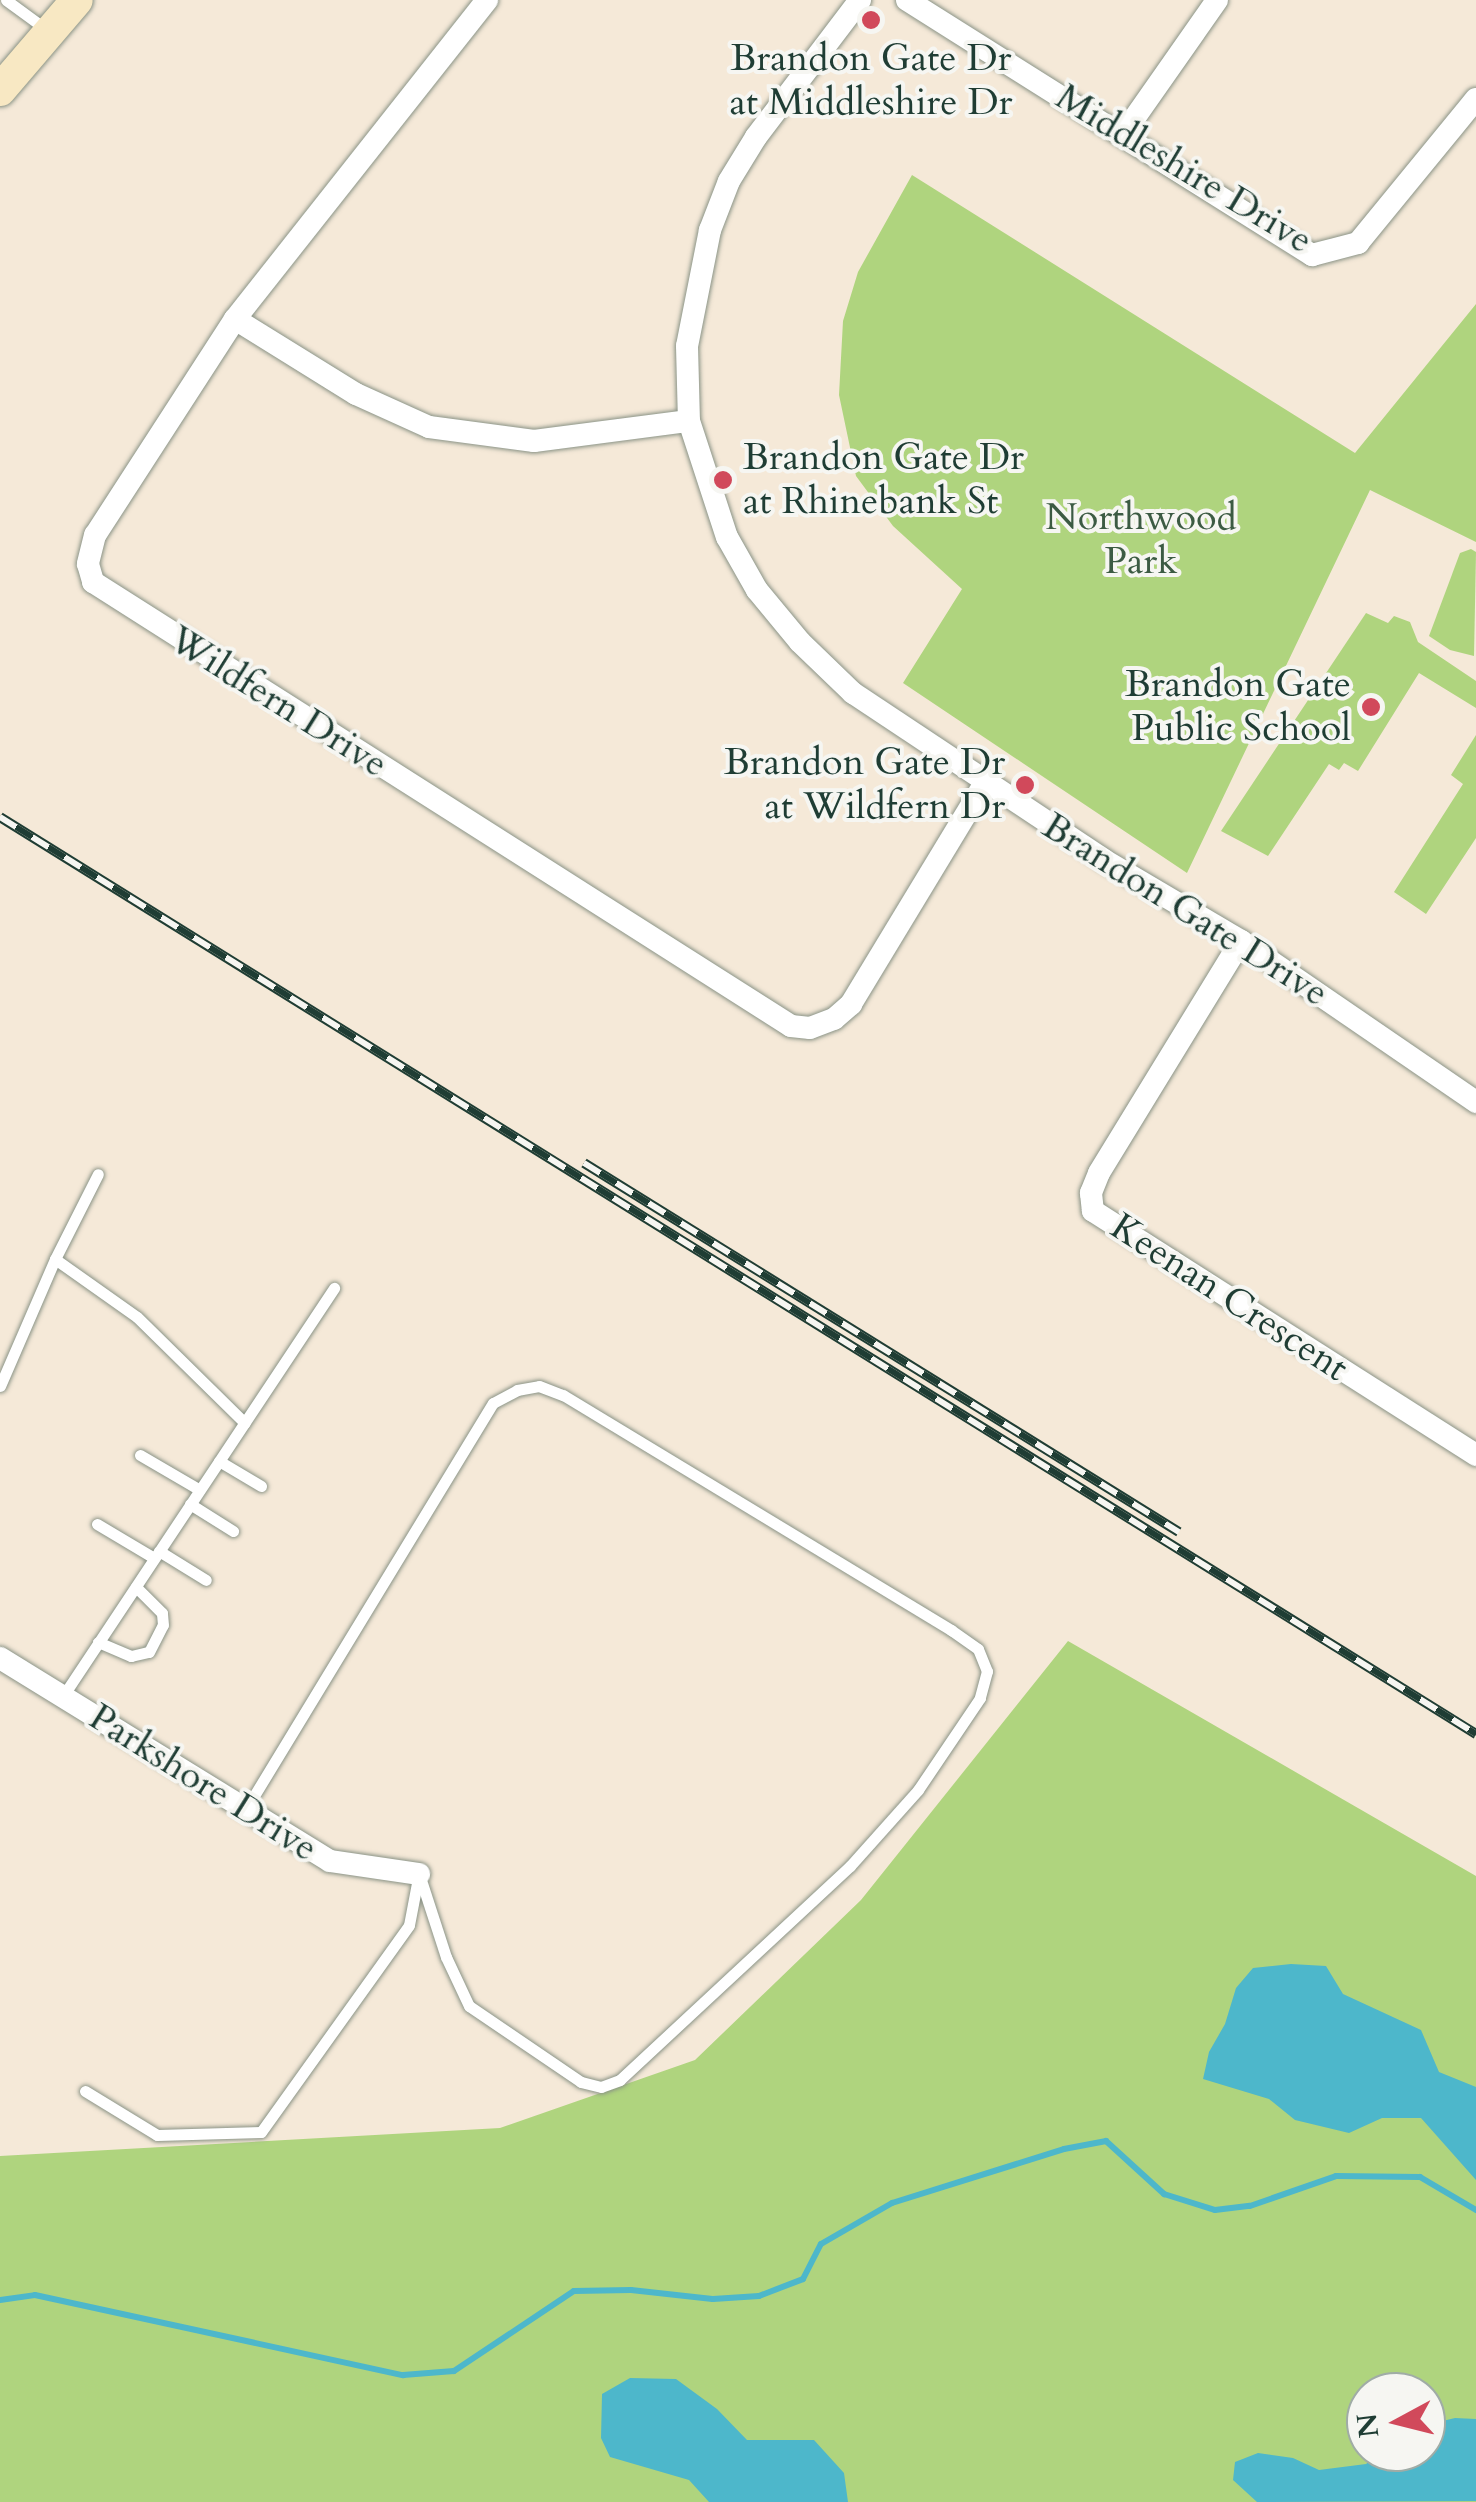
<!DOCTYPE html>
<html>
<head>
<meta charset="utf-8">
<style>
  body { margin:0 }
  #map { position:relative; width:1476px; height:2502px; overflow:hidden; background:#f5e9d8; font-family:Cardo,serif }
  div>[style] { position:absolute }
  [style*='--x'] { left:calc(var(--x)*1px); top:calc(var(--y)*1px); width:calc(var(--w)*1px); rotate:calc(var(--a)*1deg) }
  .green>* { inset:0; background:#afd47e }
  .water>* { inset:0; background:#4db7cb }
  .stream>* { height:6px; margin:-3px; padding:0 3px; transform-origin:3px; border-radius:3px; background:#4db7cb }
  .roads { filter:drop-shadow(0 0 2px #8a9386) drop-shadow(0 0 2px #8a9386) }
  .service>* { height:11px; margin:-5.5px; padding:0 5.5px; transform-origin:5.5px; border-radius:5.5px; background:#fff }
  .minor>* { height:22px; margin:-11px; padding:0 11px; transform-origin:11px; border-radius:11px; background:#fff }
  .secondary>* { height:32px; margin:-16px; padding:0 16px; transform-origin:16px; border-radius:16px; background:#f8e8c3 }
  .rail>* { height:10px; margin-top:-5px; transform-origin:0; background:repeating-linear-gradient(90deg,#f6f6f2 0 19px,#1f3d34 0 38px); box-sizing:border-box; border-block:2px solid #1f3d34 }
  .dots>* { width:28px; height:28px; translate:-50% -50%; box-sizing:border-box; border:5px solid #f6f6f2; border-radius:50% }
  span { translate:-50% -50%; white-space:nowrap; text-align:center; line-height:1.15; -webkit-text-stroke:8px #f6f6f2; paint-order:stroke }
  .poi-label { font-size:38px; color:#1f3d34 }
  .left { translate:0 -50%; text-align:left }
  .right { translate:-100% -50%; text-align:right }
  .street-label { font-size:38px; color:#1f3d34 }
  .park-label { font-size:38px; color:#3c5b43 }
  .north { position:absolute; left:1346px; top:2372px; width:100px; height:100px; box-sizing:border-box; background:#f6f6f2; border:2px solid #a0aca6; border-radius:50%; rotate:263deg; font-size:28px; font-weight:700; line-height:40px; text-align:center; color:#1f3d34 }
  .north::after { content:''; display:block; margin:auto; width:35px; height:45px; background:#d1495b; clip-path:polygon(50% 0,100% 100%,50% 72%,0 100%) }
</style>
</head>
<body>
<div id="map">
  <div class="green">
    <div style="clip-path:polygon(912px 175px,1355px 453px,1476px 304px,1476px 542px,1370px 490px,1187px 873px,903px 683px,962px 589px,893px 526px,856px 476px,839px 395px,843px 321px,858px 272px)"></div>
    <div style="clip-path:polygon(1471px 549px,1476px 552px,1474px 656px,1450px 650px,1429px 636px,1460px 553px)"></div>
    <div style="clip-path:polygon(1366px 613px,1388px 623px,1394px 616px,1410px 622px,1418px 642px,1476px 681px,1476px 708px,1419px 673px,1358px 771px,1344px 763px,1339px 770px,1329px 764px,1268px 856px,1221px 831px)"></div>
    <div style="clip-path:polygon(1476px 735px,1476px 838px,1426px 914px,1394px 892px,1463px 784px,1451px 775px)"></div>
    <div style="clip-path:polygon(evenodd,1068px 1641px,1476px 1876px,1476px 2502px,0 2502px,0 2156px,500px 2128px,695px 2060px,861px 1900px,1068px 1641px,1366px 2392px,1426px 2392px,1426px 2452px,1366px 2452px,1366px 2392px)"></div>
  </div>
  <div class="water">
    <div style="clip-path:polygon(1291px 1964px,1326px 1966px,1343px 1994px,1421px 2030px,1439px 2072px,1476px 2087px,1476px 2180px,1421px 2118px,1382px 2118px,1349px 2133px,1295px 2120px,1269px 2099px,1203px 2079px,1209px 2052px,1225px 2024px,1236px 1988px,1253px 1968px)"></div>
    <div style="clip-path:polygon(630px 2378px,676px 2379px,717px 2409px,747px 2440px,814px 2440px,844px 2473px,848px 2502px,709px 2502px,689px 2480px,610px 2457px,601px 2438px,602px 2394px)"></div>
    <div style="clip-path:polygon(1455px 2418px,1476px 2419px,1476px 2501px,1257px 2502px,1233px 2480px,1235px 2462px,1258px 2453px,1293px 2458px,1319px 2470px,1366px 2464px,1382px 2452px,1426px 2452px,1426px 2425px)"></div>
  </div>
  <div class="stream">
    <div style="--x:0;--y:2300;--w:35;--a:-8"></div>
    <div style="--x:35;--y:2295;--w:377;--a:12.3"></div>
    <div style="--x:403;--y:2375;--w:51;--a:-4.5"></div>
    <div style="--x:454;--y:2371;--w:144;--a:-33.7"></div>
    <div style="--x:574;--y:2291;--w:57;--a:-1"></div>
    <div style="--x:631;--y:2290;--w:82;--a:6.3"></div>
    <div style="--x:713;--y:2299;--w:46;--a:-3.7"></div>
    <div style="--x:759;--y:2296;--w:47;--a:-21.1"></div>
    <div style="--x:803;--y:2279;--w:39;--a:-63"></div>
    <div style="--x:821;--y:2244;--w:82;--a:-30"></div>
    <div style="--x:892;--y:2203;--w:180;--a:-17.4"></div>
    <div style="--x:1064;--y:2149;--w:43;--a:-10.8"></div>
    <div style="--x:1106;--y:2141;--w:79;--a:42.4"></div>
    <div style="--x:1164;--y:2194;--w:53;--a:17.4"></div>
    <div style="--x:1215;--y:2210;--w:35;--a:-7"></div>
    <div style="--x:1250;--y:2206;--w:91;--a:-19.2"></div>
    <div style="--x:1336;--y:2176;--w:84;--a:0.7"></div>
    <div style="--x:1420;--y:2177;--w:65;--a:30.5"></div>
  </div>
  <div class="roads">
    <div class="service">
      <div style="--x:6;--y:0;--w:51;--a:36.2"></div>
      <div style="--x:55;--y:1259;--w:95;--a:-63.2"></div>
      <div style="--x:0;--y:1386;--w:138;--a:-66.6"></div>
      <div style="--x:55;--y:1259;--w:100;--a:35.3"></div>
      <div style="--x:137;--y:1317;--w:151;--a:44.5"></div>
      <div style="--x:140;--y:1455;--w:69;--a:30.3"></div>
      <div style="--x:219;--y:1461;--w:49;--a:30.8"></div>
      <div style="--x:190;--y:1504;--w:51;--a:32.1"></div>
      <div style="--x:97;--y:1524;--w:66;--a:30.8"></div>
      <div style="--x:159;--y:1551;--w:55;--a:31.7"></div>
      <div style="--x:98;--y:1642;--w:36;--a:23"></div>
      <div style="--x:131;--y:1656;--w:18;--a:-13"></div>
      <div style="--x:149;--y:1652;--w:30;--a:-63"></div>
      <div style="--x:163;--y:1625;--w:12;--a:-95"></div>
      <div style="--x:162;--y:1613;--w:37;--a:-135"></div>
      <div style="--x:63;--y:1696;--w:490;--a:-56.4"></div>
      <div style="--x:246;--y:1809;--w:475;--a:-58.7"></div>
      <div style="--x:493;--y:1403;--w:27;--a:-28"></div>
      <div style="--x:517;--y:1390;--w:22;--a:-10"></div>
      <div style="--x:539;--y:1386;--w:26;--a:21"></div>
      <div style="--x:563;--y:1395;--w:454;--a:31.2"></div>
      <div style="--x:951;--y:1630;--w:33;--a:35"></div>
      <div style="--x:978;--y:1649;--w:24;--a:68"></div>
      <div style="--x:987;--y:1671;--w:28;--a:105"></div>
      <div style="--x:980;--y:1698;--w:111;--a:124"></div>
      <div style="--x:918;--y:1790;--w:102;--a:131.8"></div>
      <div style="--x:850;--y:1866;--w:314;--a:137.1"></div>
      <div style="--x:620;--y:2080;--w:20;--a:160"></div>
      <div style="--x:601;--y:2087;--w:21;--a:-166"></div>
      <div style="--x:581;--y:2082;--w:135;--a:-145.8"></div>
      <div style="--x:469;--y:2006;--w:54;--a:-115.1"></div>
      <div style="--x:446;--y:1957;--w:87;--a:-108"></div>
      <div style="--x:85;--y:2091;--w:84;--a:31.4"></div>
      <div style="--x:157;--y:2135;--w:104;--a:-1.7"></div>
      <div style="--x:261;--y:2132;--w:254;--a:-54.4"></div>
      <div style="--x:409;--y:1925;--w:48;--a:-79.2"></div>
    </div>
    <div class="minor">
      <div style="--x:487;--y:0;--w:407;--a:128.3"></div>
      <div style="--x:235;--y:319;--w:257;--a:122.9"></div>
      <div style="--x:95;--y:535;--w:30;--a:104"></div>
      <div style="--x:88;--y:564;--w:19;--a:74"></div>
      <div style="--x:93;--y:582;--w:827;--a:32.46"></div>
      <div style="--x:791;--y:1026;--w:19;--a:6"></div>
      <div style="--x:810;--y:1028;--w:26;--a:-21"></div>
      <div style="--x:834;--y:1019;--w:23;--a:-41"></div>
      <div style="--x:851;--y:1004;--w:258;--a:-58.8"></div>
      <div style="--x:860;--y:0;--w:172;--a:127.2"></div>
      <div style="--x:756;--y:137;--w:52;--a:121.5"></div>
      <div style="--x:729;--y:181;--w:53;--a:111.2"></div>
      <div style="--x:710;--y:230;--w:118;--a:101.2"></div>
      <div style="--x:687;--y:346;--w:75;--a:88.5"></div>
      <div style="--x:689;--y:421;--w:122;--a:71.9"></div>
      <div style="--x:727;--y:537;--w:61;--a:60.5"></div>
      <div style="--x:757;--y:590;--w:67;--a:50.4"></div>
      <div style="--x:800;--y:642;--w:74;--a:43.9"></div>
      <div style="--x:853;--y:693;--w:301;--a:33.6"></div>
      <div style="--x:1104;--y:860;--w:159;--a:30.6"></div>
      <div style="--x:1241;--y:941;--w:285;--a:34.4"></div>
      <div style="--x:907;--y:0;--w:479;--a:32.2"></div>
      <div style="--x:1312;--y:255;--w:48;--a:-14.6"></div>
      <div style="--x:1358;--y:243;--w:186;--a:-50.7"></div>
      <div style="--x:1124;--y:133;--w:162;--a:-55"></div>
      <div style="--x:235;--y:319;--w:142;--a:31.8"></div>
      <div style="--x:356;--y:394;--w:80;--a:24.3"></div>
      <div style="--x:429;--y:427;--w:106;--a:7.6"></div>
      <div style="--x:534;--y:441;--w:156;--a:-7.4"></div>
      <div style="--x:1241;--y:941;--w:272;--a:121.5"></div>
      <div style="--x:1099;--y:1173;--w:22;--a:112"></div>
      <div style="--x:1091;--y:1193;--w:18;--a:84"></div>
      <div style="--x:1093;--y:1211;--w:454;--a:32.5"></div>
      <div style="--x:0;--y:1658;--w:387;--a:31.6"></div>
      <div style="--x:330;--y:1861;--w:90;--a:8.3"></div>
    </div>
    <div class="secondary">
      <div style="--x:0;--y:90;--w:118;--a:-49.5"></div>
    </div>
  </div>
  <div class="rail">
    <div style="--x:0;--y:817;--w:1738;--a:31.85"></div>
    <div style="--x:584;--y:1163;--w:700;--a:31.81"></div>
  </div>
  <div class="dots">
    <div style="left:871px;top:20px;background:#d1495b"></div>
    <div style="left:723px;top:480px;background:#d1495b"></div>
    <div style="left:1371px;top:707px;background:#d1495b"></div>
    <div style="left:1025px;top:785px;background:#d1495b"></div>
  </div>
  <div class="poi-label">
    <span style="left:871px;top:81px">Brandon Gate Dr<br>at Middleshire Dr</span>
    <span class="left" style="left:743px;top:480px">Brandon Gate Dr<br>at Rhinebank St</span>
    <span class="right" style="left:1351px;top:707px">Brandon Gate<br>Public School</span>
    <span class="right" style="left:1005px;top:785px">Brandon Gate Dr<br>at Wildfern Dr</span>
  </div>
  <div class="street-label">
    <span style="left:1184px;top:169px;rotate:31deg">Middleshire Drive</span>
    <span style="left:278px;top:702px;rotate:32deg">Wildfern Drive</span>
    <span style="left:1185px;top:910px;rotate:32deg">Brandon Gate Drive</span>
    <span style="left:1229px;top:1298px;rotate:33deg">Keenan Crescent</span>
    <span style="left:203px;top:1783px;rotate:32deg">Parkshore Drive</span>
  </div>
  <div class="park-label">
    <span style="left:1141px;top:540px">Northwood<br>Park</span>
  </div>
  <div class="north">N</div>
</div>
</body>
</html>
